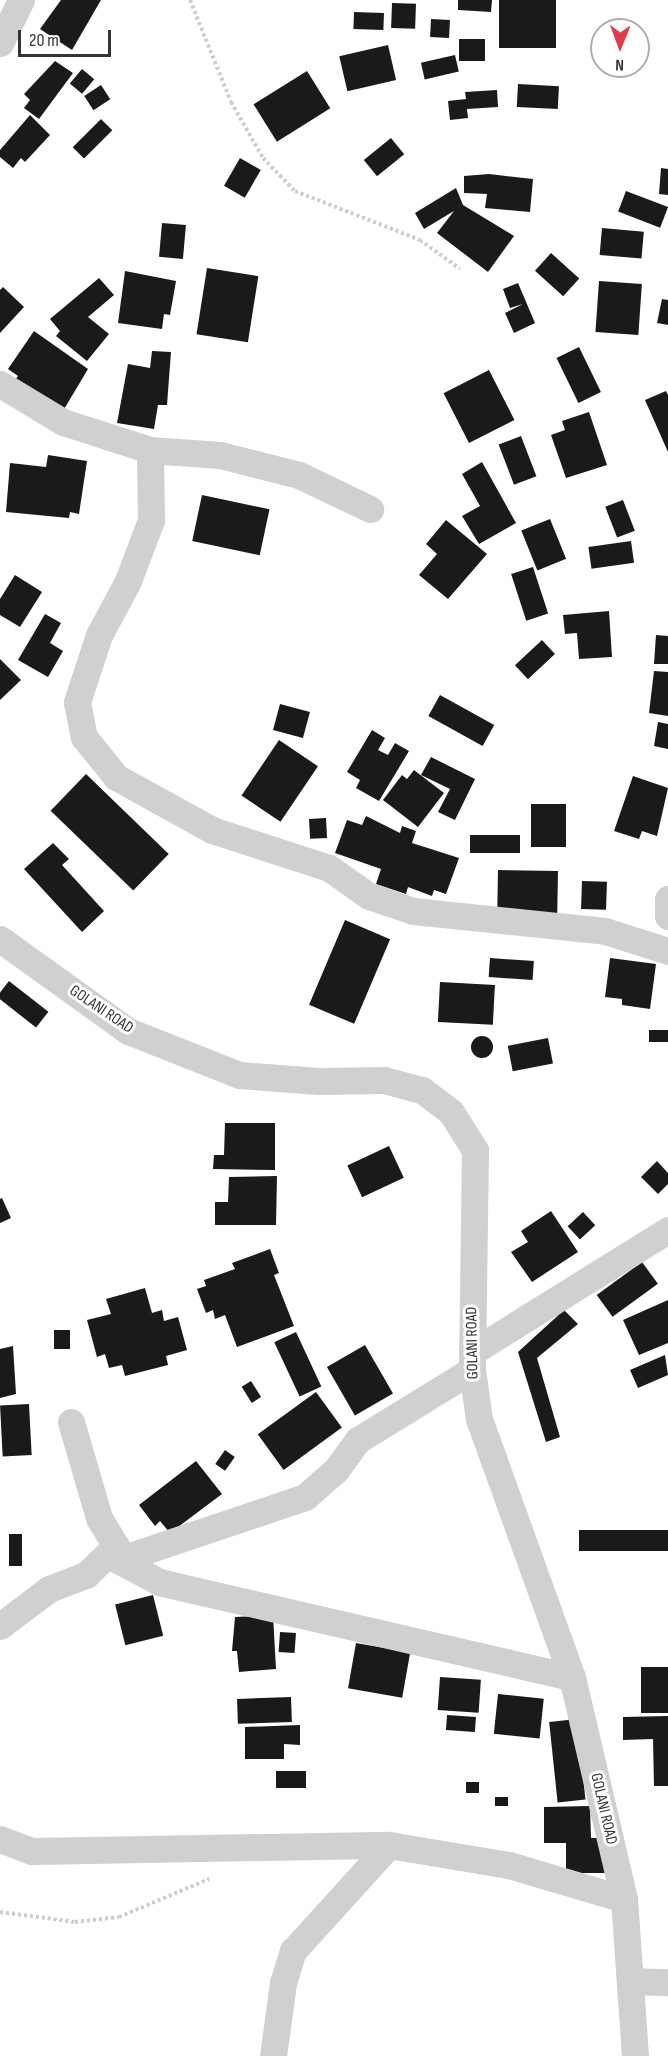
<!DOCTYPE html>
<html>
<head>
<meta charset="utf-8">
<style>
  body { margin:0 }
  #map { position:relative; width:668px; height:2056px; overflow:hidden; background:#fff; font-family:"Sofia Sans Condensed",sans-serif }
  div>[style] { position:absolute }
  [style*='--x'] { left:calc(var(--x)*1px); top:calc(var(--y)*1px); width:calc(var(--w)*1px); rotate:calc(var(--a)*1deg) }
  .building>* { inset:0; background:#1a1a1a; transform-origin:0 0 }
  .round { border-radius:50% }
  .path>* { height:4px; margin-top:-2px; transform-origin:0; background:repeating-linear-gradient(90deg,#cdcdcd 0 3px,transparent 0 6px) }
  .minor>* { height:27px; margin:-13.5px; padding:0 13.5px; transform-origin:13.5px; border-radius:13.5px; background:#d0d0d0 }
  span { translate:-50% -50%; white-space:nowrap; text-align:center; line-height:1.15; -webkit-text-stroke:6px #fff; paint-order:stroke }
  .street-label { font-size:16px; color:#333 }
  .north { position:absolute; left:590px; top:18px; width:60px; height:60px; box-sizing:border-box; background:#fff; border:2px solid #adadad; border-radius:50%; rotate:181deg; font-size:16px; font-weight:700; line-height:24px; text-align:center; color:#333 }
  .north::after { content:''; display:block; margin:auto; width:21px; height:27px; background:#e63946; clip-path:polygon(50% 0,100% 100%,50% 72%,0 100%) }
  .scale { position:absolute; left:18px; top:30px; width:93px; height:27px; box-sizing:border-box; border:3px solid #333; border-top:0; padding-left:8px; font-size:18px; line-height:21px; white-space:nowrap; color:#333; -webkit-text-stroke:4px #fff; paint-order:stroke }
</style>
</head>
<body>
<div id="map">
  <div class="building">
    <div style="clip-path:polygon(61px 0,101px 0,72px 50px,40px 29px)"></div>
    <div style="clip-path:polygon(458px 0,492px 0,491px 12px,458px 10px)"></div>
    <div style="left:499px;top:0;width:57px;height:48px"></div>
    <div style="left:392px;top:3px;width:24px;height:25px;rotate:2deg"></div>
    <div style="left:354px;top:12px;width:30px;height:17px;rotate:2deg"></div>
    <div style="left:431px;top:19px;width:19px;height:18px;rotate:3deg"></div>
    <div style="left:485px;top:39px;width:22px;height:26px;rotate:90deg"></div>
    <div style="left:388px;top:45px;width:36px;height:50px;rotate:77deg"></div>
    <div style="left:455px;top:55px;width:17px;height:35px;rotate:77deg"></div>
    <div style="clip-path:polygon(55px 61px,73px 73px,39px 119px,24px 108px,30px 100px,24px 94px)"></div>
    <div style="left:82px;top:69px;width:16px;height:19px;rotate:40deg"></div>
    <div style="left:307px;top:71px;width:44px;height:63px;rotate:58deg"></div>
    <div style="left:518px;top:84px;width:41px;height:23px;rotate:3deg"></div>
    <div style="left:101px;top:85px;width:17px;height:20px;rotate:57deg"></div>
    <div style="clip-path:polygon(497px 90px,498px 107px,467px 109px,468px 118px,450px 120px,448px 101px,466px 99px,465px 92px)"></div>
    <div style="clip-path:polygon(30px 115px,50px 135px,25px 162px,21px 158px,13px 168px,0 157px,0 150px)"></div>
    <div style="left:101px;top:119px;width:16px;height:40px;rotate:45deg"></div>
    <div style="left:391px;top:138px;width:21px;height:35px;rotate:51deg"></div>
    <div style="left:240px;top:158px;width:24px;height:32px;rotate:30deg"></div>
    <div style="clip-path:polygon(661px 168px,668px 169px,668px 195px,659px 194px)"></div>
    <div style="clip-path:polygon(489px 174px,533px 179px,530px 212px,485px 208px,487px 194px,464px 193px,464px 176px)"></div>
    <div style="clip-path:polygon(456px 188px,463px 205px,514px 236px,488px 272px,437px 233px,454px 211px,424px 229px,415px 213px)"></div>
    <div style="left:626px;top:191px;width:45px;height:22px;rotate:21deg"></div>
    <div style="left:162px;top:223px;width:24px;height:34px;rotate:5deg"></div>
    <div style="left:602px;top:228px;width:42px;height:27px;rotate:5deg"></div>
    <div style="left:551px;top:253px;width:38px;height:24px;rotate:42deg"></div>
    <div style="left:207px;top:268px;width:52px;height:67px;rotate:9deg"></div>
    <div style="clip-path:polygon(125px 271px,176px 281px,170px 315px,164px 314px,162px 329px,118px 323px)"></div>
    <div style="clip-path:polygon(99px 278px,114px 295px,88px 317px,109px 334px,87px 361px,56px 336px,60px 331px,50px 319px)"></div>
    <div style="left:599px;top:281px;width:43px;height:51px;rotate:4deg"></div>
    <div style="clip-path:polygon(518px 283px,535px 323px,514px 333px,505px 313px,523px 304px,510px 308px,503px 289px)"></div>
    <div style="clip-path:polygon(3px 287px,24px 307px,0 333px,0 290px)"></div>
    <div style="clip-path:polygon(662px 299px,668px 300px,668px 325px,657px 323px)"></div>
    <div style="clip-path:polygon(34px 331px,88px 369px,60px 416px,12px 384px,18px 376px,8px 369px)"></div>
    <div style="left:579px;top:347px;width:50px;height:25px;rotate:64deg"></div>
    <div style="clip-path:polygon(152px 351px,171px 352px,167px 405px,158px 405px,154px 429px,117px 423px,128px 364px,150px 368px)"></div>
    <div style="left:489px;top:370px;width:56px;height:51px;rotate:63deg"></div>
    <div style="clip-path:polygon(666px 391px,668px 395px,668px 452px,645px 400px)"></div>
    <div style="clip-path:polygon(589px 412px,607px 465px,566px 478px,551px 435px,565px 430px,562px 421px)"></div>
    <div style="left:521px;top:436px;width:43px;height:24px;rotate:69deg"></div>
    <div style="clip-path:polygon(48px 455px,87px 461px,79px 514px,70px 512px,69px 518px,6px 512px,10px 463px,46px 467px)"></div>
    <div style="clip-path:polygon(482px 462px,516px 523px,479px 544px,462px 516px,480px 506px,462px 474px)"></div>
    <div style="left:202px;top:495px;width:69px;height:47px;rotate:12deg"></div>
    <div style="left:623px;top:500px;width:33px;height:19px;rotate:69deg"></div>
    <div style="left:550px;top:519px;width:43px;height:31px;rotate:68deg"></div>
    <div style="clip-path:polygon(446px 520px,487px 554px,448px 599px,419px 575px,437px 554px,426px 544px)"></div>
    <div style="left:631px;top:541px;width:22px;height:43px;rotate:82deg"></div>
    <div style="left:533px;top:567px;width:49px;height:23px;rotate:72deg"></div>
    <div style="clip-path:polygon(15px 575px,42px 592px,20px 627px,0 615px,0 599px)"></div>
    <div style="clip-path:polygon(609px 611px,612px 657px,579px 659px,577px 633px,565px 634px,563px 615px)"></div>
    <div style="clip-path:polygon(45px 614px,61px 623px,50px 643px,63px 651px,48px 677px,18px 660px)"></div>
    <div style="clip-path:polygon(656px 635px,668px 636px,668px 664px,654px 664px)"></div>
    <div style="left:542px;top:640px;width:19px;height:37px;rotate:47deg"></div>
    <div style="clip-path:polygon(0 659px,21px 680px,0 700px)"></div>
    <div style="clip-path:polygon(654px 671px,668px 672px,668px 716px,649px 713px)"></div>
    <div style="left:440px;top:695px;width:62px;height:24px;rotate:29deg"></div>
    <div style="left:280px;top:704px;width:31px;height:27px;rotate:15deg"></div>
    <div style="clip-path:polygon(658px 722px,668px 724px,668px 749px,654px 746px)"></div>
    <div style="clip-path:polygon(372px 730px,385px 738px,378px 750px,388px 755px,395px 743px,409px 751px,379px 801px,356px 788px,360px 780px,347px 772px)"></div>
    <div style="left:279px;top:740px;width:47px;height:67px;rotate:34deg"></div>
    <div style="clip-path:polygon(431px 757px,475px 779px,455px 820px,438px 812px,450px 789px,421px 775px)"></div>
    <div style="clip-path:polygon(414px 770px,444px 793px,418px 827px,383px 800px,402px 775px,407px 779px)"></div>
    <div style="left:86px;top:774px;width:115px;height:51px;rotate:44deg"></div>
    <div style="clip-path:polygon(633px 776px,668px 788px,657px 836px,642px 831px,639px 839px,614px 831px)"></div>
    <div style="left:531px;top:804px;width:35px;height:43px"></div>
    <div style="clip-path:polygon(366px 816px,400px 833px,402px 826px,416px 831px,412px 843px,459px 858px,446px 894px,434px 890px,432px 896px,408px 887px,406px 894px,376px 884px,381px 869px,335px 853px,347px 820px,362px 825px)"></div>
    <div style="left:326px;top:818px;width:20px;height:17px;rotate:87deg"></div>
    <div style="left:470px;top:835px;width:50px;height:18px"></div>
    <div style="clip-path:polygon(53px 843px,69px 859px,62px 865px,104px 911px,82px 932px,24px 869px)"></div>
    <div style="left:498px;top:870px;width:60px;height:47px;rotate:1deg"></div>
    <div style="left:582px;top:881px;width:25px;height:28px;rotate:2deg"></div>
    <div style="left:345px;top:920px;width:49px;height:92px;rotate:23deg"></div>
    <div style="left:490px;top:958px;width:44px;height:19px;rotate:4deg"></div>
    <div style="clip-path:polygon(610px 958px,656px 964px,650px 1009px,622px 1005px,622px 999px,605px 997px)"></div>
    <div style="left:9px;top:981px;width:50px;height:20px;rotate:38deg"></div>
    <div style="left:440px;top:982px;width:55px;height:40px;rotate:3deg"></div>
    <div style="left:668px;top:1030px;width:12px;height:19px;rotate:90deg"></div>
    <div class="round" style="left:471px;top:1036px;width:22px;height:22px"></div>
    <div style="left:548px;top:1038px;width:26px;height:41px;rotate:79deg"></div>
    <div style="clip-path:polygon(225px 1123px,275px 1123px,275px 1170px,213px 1169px,214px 1155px,224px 1155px)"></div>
    <div style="left:389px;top:1146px;width:35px;height:46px;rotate:65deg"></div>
    <div style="clip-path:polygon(657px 1161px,668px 1173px,668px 1184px,658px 1194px,641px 1177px)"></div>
    <div style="clip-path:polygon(277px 1176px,276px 1225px,215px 1225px,215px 1202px,228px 1202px,229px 1177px)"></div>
    <div style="clip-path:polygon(2px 1198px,11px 1218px,0 1223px,0 1199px)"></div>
    <div style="clip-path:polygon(551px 1211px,578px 1252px,532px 1282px,511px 1252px,528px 1242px,521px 1231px)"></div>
    <div style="left:583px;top:1212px;width:18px;height:21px;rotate:47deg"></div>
    <div style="clip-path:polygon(270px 1249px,279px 1273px,274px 1275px,294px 1326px,237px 1347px,225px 1315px,215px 1319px,213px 1310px,206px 1313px,197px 1289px,206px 1286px,204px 1280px,235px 1269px,232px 1263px)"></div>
    <div style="left:642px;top:1262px;width:27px;height:56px;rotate:54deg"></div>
    <div style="clip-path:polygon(145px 1288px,152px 1313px,162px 1310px,164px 1321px,178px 1317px,187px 1350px,166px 1356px,168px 1365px,125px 1376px,122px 1365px,109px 1368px,105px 1354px,97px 1357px,87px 1320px,111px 1314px,106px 1299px)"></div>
    <div style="clip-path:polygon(668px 1300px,668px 1343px,639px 1355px,623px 1320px)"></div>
    <div style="clip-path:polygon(564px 1310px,578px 1324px,537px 1358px,560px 1437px,546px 1442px,518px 1352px)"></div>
    <div style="left:54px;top:1330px;width:16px;height:19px"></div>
    <div style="left:296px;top:1332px;width:60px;height:24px;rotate:65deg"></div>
    <div style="left:365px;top:1345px;width:56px;height:44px;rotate:60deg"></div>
    <div style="clip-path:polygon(13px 1346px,16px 1394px,0 1398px,0 1349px)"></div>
    <div style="clip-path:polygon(665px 1355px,668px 1375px,638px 1388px,630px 1370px)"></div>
    <div style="left:251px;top:1381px;width:19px;height:11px;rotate:58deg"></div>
    <div style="left:316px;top:1392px;width:44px;height:72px;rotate:54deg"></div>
    <div style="left:29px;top:1404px;width:51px;height:29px;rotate:87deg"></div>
    <div style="left:225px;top:1450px;width:12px;height:17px;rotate:35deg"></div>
    <div style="clip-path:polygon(196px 1461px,222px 1494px,170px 1533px,160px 1521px,155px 1526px,139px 1505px)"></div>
    <div style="left:668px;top:1530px;width:21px;height:89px;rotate:90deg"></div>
    <div style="left:9px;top:1534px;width:13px;height:32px"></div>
    <div style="left:153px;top:1595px;width:42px;height:39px;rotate:76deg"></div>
    <div style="clip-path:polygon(273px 1615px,276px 1669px,239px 1672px,237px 1651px,232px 1651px,235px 1617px)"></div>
    <div style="left:280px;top:1632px;width:16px;height:20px;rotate:4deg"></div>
    <div style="left:356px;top:1643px;width:55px;height:46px;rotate:10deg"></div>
    <div style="left:668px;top:1667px;width:46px;height:27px;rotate:90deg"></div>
    <div style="left:440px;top:1677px;width:41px;height:33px;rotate:4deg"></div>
    <div style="left:498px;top:1694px;width:46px;height:40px;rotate:6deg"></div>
    <div style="left:291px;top:1697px;width:25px;height:54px;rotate:88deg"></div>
    <div style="left:447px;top:1715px;width:29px;height:15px;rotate:4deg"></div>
    <div style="clip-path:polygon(668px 1716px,668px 1786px,654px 1786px,653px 1739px,623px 1740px,623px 1717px)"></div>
    <div style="left:577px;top:1719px;width:81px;height:28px;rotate:84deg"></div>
    <div style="clip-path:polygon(300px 1725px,300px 1745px,284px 1744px,284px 1759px,245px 1759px,245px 1727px)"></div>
    <div style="left:276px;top:1771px;width:30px;height:17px"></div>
    <div style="left:466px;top:1782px;width:13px;height:11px"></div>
    <div style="left:495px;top:1797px;width:13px;height:9px"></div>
    <div style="clip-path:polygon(590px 1806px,591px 1838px,605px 1838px,606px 1873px,566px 1873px,566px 1843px,544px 1843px,544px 1807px)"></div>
  </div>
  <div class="path">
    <div style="--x:190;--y:0;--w:110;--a:68.1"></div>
    <div style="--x:231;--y:102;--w:64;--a:60.3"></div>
    <div style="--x:263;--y:158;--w:46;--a:45.9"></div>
    <div style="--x:295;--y:191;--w:134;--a:21.4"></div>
    <div style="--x:420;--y:240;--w:49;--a:35.9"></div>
    <div style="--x:0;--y:1912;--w:76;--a:7.6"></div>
    <div style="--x:75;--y:1922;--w:44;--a:-6.5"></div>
    <div style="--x:119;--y:1917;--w:98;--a:-22.9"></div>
  </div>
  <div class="minor">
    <div style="--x:0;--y:43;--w:48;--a:-64"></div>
    <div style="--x:0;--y:384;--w:74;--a:31.1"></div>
    <div style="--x:63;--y:422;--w:91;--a:17.8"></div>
    <div style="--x:150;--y:450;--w:70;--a:4.1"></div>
    <div style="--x:220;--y:455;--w:81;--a:14.2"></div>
    <div style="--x:299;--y:475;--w:79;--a:25.6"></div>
    <div style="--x:150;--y:450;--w:70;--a:89.2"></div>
    <div style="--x:151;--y:520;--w:65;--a:110.7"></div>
    <div style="--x:128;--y:581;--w:61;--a:118.2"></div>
    <div style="--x:99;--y:635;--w:71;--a:108.2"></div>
    <div style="--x:77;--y:702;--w:36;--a:79"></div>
    <div style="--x:84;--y:737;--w:51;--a:51.3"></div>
    <div style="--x:116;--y:777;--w:110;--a:28.9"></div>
    <div style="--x:212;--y:830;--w:123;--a:18"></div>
    <div style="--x:329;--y:868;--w:49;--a:35"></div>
    <div style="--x:369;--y:896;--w:46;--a:18.8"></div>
    <div style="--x:413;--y:911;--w:193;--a:5.9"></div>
    <div style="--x:605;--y:931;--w:66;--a:17.6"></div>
    <div style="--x:668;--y:899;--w:17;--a:90"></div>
    <div style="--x:0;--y:939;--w:158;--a:35.7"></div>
    <div style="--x:128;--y:1031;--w:119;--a:21.6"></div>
    <div style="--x:239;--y:1075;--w:80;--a:4.3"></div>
    <div style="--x:319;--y:1081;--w:65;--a:-0.9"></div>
    <div style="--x:384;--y:1080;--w:39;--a:15"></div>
    <div style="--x:422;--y:1090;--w:36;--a:37"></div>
    <div style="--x:451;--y:1112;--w:45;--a:57.7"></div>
    <div style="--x:475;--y:1150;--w:220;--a:90.8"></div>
    <div style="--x:472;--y:1370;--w:49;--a:81.9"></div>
    <div style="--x:479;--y:1419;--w:274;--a:70.2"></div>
    <div style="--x:572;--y:1677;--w:228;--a:76.8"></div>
    <div style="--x:624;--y:1899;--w:157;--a:86"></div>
    <div style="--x:472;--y:1352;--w:231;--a:-31.9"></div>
    <div style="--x:71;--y:1422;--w:100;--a:73.7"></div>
    <div style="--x:99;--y:1518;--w:33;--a:59"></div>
    <div style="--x:116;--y:1546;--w:14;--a:82"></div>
    <div style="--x:118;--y:1560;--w:47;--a:28.2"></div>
    <div style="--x:159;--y:1582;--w:424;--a:13"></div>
    <div style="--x:118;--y:1560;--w:197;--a:-18.6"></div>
    <div style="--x:305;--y:1497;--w:41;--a:-41.1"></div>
    <div style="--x:336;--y:1470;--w:37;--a:-54"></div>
    <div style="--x:358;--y:1440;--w:134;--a:-31.6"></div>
    <div style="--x:0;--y:1626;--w:61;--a:-37.1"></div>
    <div style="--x:49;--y:1589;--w:40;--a:-21"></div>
    <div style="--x:86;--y:1575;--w:42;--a:-44"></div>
    <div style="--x:0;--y:1839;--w:34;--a:21"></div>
    <div style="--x:32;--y:1851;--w:357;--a:-1"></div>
    <div style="--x:389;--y:1845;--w:122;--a:9.5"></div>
    <div style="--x:509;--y:1865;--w:120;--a:16.5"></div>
    <div style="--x:630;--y:1981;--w:38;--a:2"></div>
    <div style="--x:273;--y:2056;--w:74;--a:-82.2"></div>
    <div style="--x:283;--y:1983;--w:34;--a:-73"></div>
    <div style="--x:293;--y:1951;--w:143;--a:-47.8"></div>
  </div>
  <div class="street-label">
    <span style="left:101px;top:1010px;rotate:34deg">GOLANI ROAD</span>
    <span style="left:473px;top:1343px;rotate:-91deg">GOLANI ROAD</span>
    <span style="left:603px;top:1809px;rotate:77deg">GOLANI ROAD</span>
  </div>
  <div class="north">N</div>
  <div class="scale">20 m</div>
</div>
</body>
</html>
